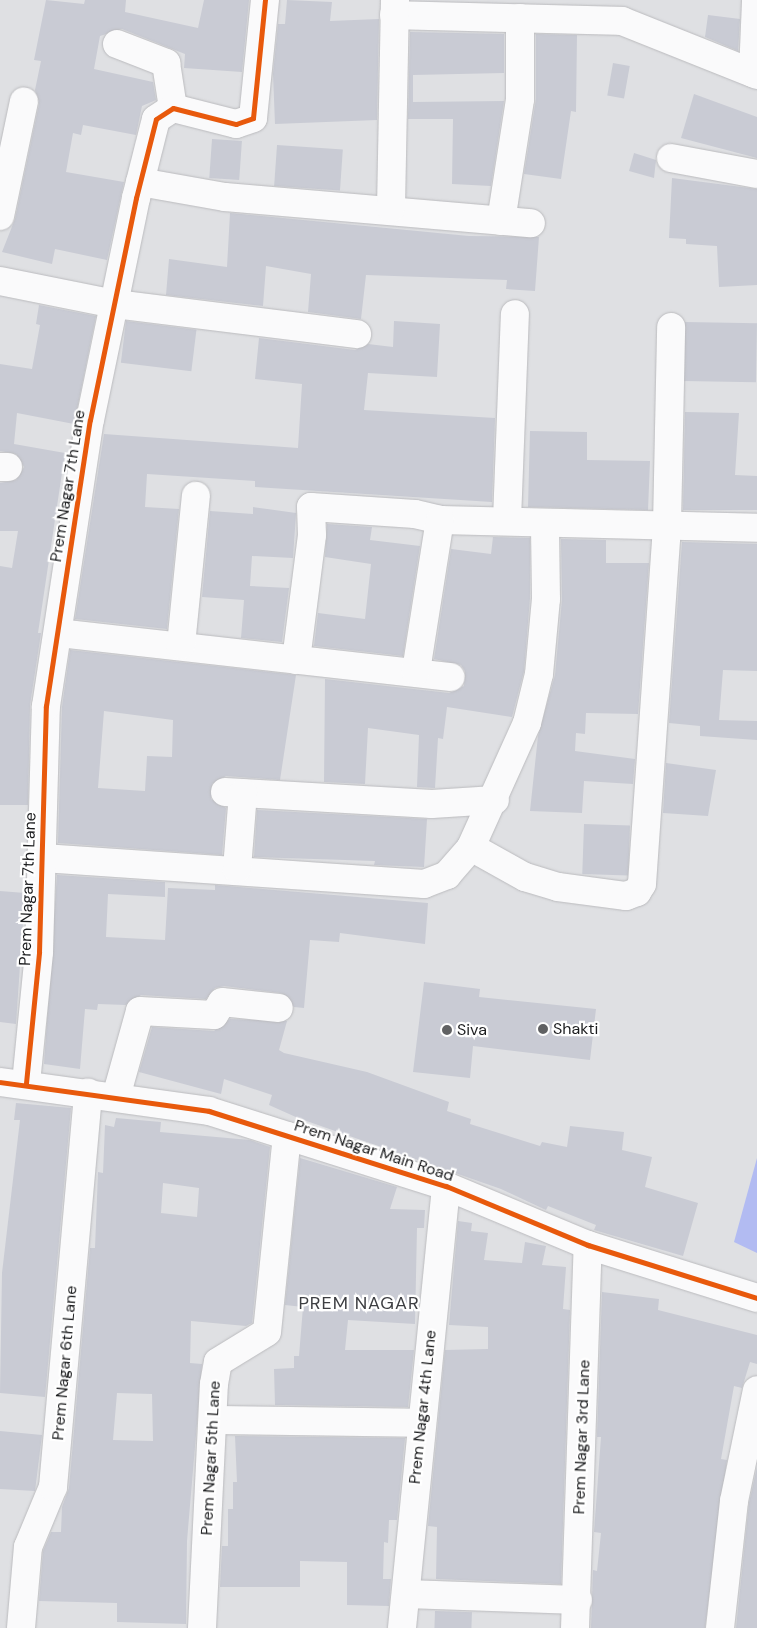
<!DOCTYPE html>
<html>
<head>
<meta charset="utf-8">
<style>
  body { margin:0 }
  #map { position:relative; width:757px; height:1628px; overflow:hidden; background:#dfe0e3; font-family:"DM Sans",sans-serif }
  div>[style] { position:absolute }
  [style*='--x'] { left:calc(var(--x)*1px); top:calc(var(--y)*1px); width:calc(var(--w)*1px); rotate:calc(var(--a)*1deg) }
  .water>* { inset:0; background:#b2bbf2 }
  .building>* { inset:0; background:#c9cbd4; transform-origin:0 0 }
  .roads { filter:drop-shadow(0 0 1px #bbbbbe) drop-shadow(0 0 1px #bbbbbe) }
  .minor>* { height:28px; margin:-14px; padding:0 14px; transform-origin:14px; border-radius:14px; background:#fafafb }
  .cycleway>* { height:5px; margin:-2.5px; padding:0 2.5px; transform-origin:2.5px; border-radius:2.5px; background:#e8590c }
  .dots>* { width:14px; height:14px; translate:-50% -50%; box-sizing:border-box; border:2px solid #fff; border-radius:50% }
  span { translate:-50% -50%; white-space:nowrap; text-align:center; line-height:1.15; -webkit-text-stroke:4.5px #fff; paint-order:stroke }
  .street-label { font-size:16px; color:#1b1c1e }
  .poi-label { font-size:16px; color:#1b1c1e }
  .left { translate:0 -50%; text-align:left }
  .neighbourhood-label { font-size:18px; color:#3d3e42; letter-spacing:1px }
</style>
</head>
<body>
<div id="map">
  <div class="water">
    <div style="clip-path:polygon(757px 1158px,757px 1253px,734px 1242px)"></div>
  </div>
  <div class="building">
    <div style="clip-path:polygon(46px 0,84px 4px,85px 0,126px 0,125px 12px,198px 28px,204px 0,249px 0,242px 72px,184px 68px,185px 54px,122px 29px,100px 36px,94px 69px,153px 82px,156px 100px,142px 106px,136px 135px,83px 125px,81px 135px,73px 133px,66px 172px,124px 182px,107px 260px,55px 249px,52px 264px,2px 252px,15px 219px,39px 104px,35px 90px,41px 61px,34px 60px)"></div>
    <div style="clip-path:polygon(287px 0,332px 2px,330px 21px,379px 19px,377px 120px,275px 124px,273px 74px,278px 24px,285px 24px)"></div>
    <div style="clip-path:polygon(708px 15px,740px 19px,738px 51px,705px 37px)"></div>
    <div style="clip-path:polygon(410px 32px,504px 34px,504px 73px,413px 75px,413px 102px,504px 101px,491px 186px,452px 184px,453px 119px,408px 119px)"></div>
    <div style="clip-path:polygon(536px 34px,577px 35px,576px 112px,571px 111px,561px 179px,524px 174px,536px 99px)"></div>
    <div style="left:613px;top:63px;width:17px;height:33px;rotate:10deg"></div>
    <div style="clip-path:polygon(694px 94px,757px 117px,757px 158px,681px 138px)"></div>
    <div style="left:212px;top:139px;width:30px;height:39px;rotate:4deg"></div>
    <div style="left:277px;top:145px;width:66px;height:41px;rotate:4deg"></div>
    <div style="clip-path:polygon(634px 153px,656px 160px,654px 178px,629px 171px)"></div>
    <div style="clip-path:polygon(672px 178px,757px 189px,757px 285px,719px 287px,717px 246px,686px 244px,686px 239px,669px 238px)"></div>
    <div style="clip-path:polygon(230px 213px,469px 236px,539px 237px,535px 291px,506px 289px,507px 280px,366px 275px,361px 319px,308px 312px,311px 274px,266px 266px,263px 306px,166px 295px,169px 259px,227px 267px)"></div>
    <div style="clip-path:polygon(39px 305px,96px 316px,74px 424px,17px 413px,14px 444px,65px 453px,38px 633px,41px 633px,30px 705px,28px 805px,0 805px,0 566px,12px 568px,18px 531px,0 531px,0 483px,16px 480px,24px 467px,16px 454px,0 451px,0 364px,32px 369px,40px 325px,36px 324px)"></div>
    <div style="left:126px;top:321px;width:71px;height:42px;rotate:7deg"></div>
    <div style="clip-path:polygon(394px 321px,440px 324px,437px 377px,368px 373px,364px 410px,495px 418px,492px 502px,255px 487px,255px 481px,147px 474px,145px 507px,179px 509px,167px 629px,75px 619px,104px 434px,298px 448px,302px 384px,255px 379px,259px 338px,355px 350px,368px 344px,393px 347px)"></div>
    <div style="left:685px;top:322px;width:72px;height:59px;rotate:1deg"></div>
    <div style="clip-path:polygon(685px 412px,739px 413px,735px 475px,757px 476px,757px 510px,683px 510px)"></div>
    <div style="clip-path:polygon(530px 431px,587px 432px,587px 460px,650px 461px,648px 510px,528px 507px)"></div>
    <div style="clip-path:polygon(253px 507px,296px 513px,293px 558px,252px 556px,250px 586px,289px 588px,282px 642px,241px 638px,244px 600px,202px 597px,210px 511px,253px 514px)"></div>
    <div style="clip-path:polygon(327px 524px,372px 527px,370px 540px,420px 546px,403px 656px,314px 646px,318px 613px,365px 619px,371px 564px,325px 557px)"></div>
    <div style="clip-path:polygon(493px 537px,530px 538px,530px 598px,524px 671px,512px 717px,447px 707px,443px 739px,438px 738px,435px 788px,417px 787px,419px 735px,368px 728px,365px 784px,324px 782px,325px 679px,449px 693px,464px 686px,465px 671px,461px 665px,434px 659px,451px 549px,491px 554px)"></div>
    <div style="clip-path:polygon(561px 539px,606px 540px,606px 563px,649px 563px,638px 714px,586px 713px,585px 734px,576px 733px,575px 751px,635px 759px,633px 784px,584px 781px,582px 813px,530px 811px,538px 736px,555px 675px,562px 600px)"></div>
    <div style="clip-path:polygon(682px 542px,757px 544px,757px 671px,723px 670px,719px 720px,757px 721px,757px 740px,700px 736px,700px 726px,669px 723px)"></div>
    <div style="clip-path:polygon(evenodd,70px 650px,296px 675px,280px 780px,226px 776px,212px 784px,211px 799px,226px 808px,222px 855px,58px 843px,62px 707px,70px 650px,104px 711px,173px 720px,172px 757px,147px 756px,145px 791px,98px 788px,104px 711px)"></div>
    <div style="clip-path:polygon(666px 763px,716px 770px,708px 816px,663px 813px)"></div>
    <div style="clip-path:polygon(257px 810px,427px 819px,424px 867px,374px 865px,375px 861px,254px 857px)"></div>
    <div style="left:584px;top:824px;width:46px;height:50px;rotate:2deg"></div>
    <div style="clip-path:polygon(57px 875px,165px 882px,165px 897px,108px 894px,106px 937px,165px 940px,168px 888px,215px 890px,215px 885px,428px 903px,425px 944px,340px 933px,339px 942px,310px 940px,304px 1008px,294px 1007px,281px 993px,224px 986px,215px 988px,206px 999px,141px 995px,126px 1005px,98px 1004px,97px 1010px,85px 1009px,80px 1069px,44px 1064px)"></div>
    <div style="clip-path:polygon(0 891px,25px 893px,16px 1024px,0 1022px)"></div>
    <div style="clip-path:polygon(424px 982px,480px 989px,479px 997px,596px 1009px,590px 1060px,473px 1046px,470px 1078px,413px 1072px)"></div>
    <div style="clip-path:polygon(230px 1019px,287px 1021px,279px 1050px,284px 1053px,367px 1072px,449px 1102px,447px 1111px,471px 1119px,470px 1124px,540px 1146px,542px 1142px,567px 1147px,570px 1126px,624px 1132px,622px 1150px,652px 1157px,645px 1187px,698px 1203px,683px 1256px,594px 1230px,596px 1225px,548px 1206px,546px 1210px,501px 1189px,298px 1118px,269px 1105px,272px 1095px,224px 1079px,221px 1094px,139px 1072px,152px 1027px,214px 1031px)"></div>
    <div style="clip-path:polygon(16px 1103px,71px 1108px,45px 1397px,0 1393px,2px 1273px,20px 1120px,14px 1120px)"></div>
    <div style="clip-path:polygon(evenodd,116px 1118px,161px 1122px,160px 1132px,250px 1140px,270px 1147px,252px 1323px,246px 1326px,191px 1321px,190px 1363px,202px 1364px,187px 1541px,186px 1624px,117px 1622px,117px 1603px,39px 1601px,43px 1551px,51px 1532px,61px 1532px,62px 1507px,69px 1488px,90px 1248px,95px 1248px,98px 1172px,103px 1173px,105px 1125px,114px 1127px,116px 1118px,163px 1183px,199px 1188px,197px 1217px,161px 1213px,163px 1183px,116px 1118px,117px 1393px,152px 1394px,153px 1441px,113px 1440px,117px 1393px)"></div>
    <div style="clip-path:polygon(300px 1158px,397px 1187px,390px 1209px,425px 1210px,424px 1228px,417px 1228px,415px 1324px,348px 1320px,345px 1350px,414px 1350px,408px 1407px,275px 1405px,274px 1369px,294px 1368px,294px 1356px,299px 1356px,303px 1307px,285px 1305px)"></div>
    <div style="clip-path:polygon(458px 1221px,472px 1223px,471px 1231px,488px 1233px,484px 1260px,522px 1263px,525px 1242px,546px 1246px,542px 1265px,566px 1267px,563px 1309px,570px 1310px,561px 1584px,436px 1579px,437px 1527px,428px 1526px,445px 1350px,488px 1349px,488px 1327px,449px 1325px)"></div>
    <div style="clip-path:polygon(602px 1292px,659px 1299px,658px 1310px,757px 1335px,757px 1364px,750px 1362px,742px 1388px,734px 1386px,721px 1459px,727px 1460px,705px 1628px,591px 1628px,593px 1570px,597px 1571px,601px 1533px,594px 1532px,601px 1437px,597px 1437px)"></div>
    <div style="clip-path:polygon(0 1431px,42px 1435px,35px 1491px,0 1489px)"></div>
    <div style="clip-path:polygon(235px 1436px,405px 1438px,397px 1520px,389px 1520px,388px 1543px,384px 1542px,383px 1579px,391px 1579px,389px 1606px,347px 1605px,347px 1562px,300px 1561px,300px 1587px,220px 1587px,222px 1546px,228px 1546px,228px 1509px,233px 1509px,233px 1482px,237px 1482px)"></div>
    <div style="clip-path:polygon(757px 1467px,757px 1628px,736px 1628px,749px 1503px)"></div>
    <div style="left:435px;top:1611px;width:37px;height:17px;rotate:2deg"></div>
  </div>
  <div class="roads">
    <div class="minor">
      <div style="--x:394;--y:15;--w:228;--a:1.5"></div>
      <div style="--x:622;--y:21;--w:145;--a:21.8"></div>
      <div style="--x:117;--y:44;--w:53;--a:21.2"></div>
      <div style="--x:166;--y:63;--w:46;--a:81.2"></div>
      <div style="--x:753;--y:73;--w:73;--a:-87.6"></div>
      <div style="--x:671;--y:158;--w:87;--a:10.5"></div>
      <div style="--x:140;--y:182;--w:86;--a:10"></div>
      <div style="--x:225;--y:197;--w:307;--a:4.9"></div>
      <div style="--x:391;--y:208;--w:208;--a:-88.9"></div>
      <div style="--x:0;--y:216;--w:117;--a:-78.2"></div>
      <div style="--x:501;--y:221;--w:123;--a:-81.1"></div>
      <div style="--x:520;--y:99;--w:81;--a:-90"></div>
      <div style="--x:0;--y:281;--w:117;--a:11.3"></div>
      <div style="--x:115;--y:304;--w:244;--a:7.1"></div>
      <div style="--x:0;--y:467;--w:8;--a:0"></div>
      <div style="--x:507;--y:520;--w:206;--a:-87.8"></div>
      <div style="--x:58;--y:633;--w:395;--a:6.4"></div>
      <div style="--x:181;--y:645;--w:150;--a:-84.3"></div>
      <div style="--x:296;--y:660;--w:126;--a:-82.7"></div>
      <div style="--x:312;--y:535;--w:28;--a:-92"></div>
      <div style="--x:311;--y:507;--w:104;--a:3.9"></div>
      <div style="--x:415;--y:514;--w:26;--a:13"></div>
      <div style="--x:440;--y:520;--w:317;--a:1.4"></div>
      <div style="--x:416;--y:671;--w:153;--a:-81"></div>
      <div style="--x:225;--y:792;--w:207;--a:3.3"></div>
      <div style="--x:432;--y:804;--w:63;--a:-3.6"></div>
      <div style="--x:471;--y:847;--w:62;--a:29.1"></div>
      <div style="--x:525;--y:877;--w:34;--a:17"></div>
      <div style="--x:558;--y:887;--w:69;--a:7.5"></div>
      <div style="--x:626;--y:896;--w:12;--a:-20"></div>
      <div style="--x:637;--y:892;--w:9;--a:-58"></div>
      <div style="--x:642;--y:884;--w:360;--a:-86"></div>
      <div style="--x:667;--y:525;--w:198;--a:-88.8"></div>
      <div style="--x:43;--y:858;--w:382;--a:3.9"></div>
      <div style="--x:424;--y:884;--w:25;--a:-21"></div>
      <div style="--x:447;--y:875;--w:37;--a:-49"></div>
      <div style="--x:471;--y:847;--w:136;--a:-65.7"></div>
      <div style="--x:527;--y:723;--w:50;--a:-76.2"></div>
      <div style="--x:539;--y:674;--w:75;--a:-84.7"></div>
      <div style="--x:546;--y:599;--w:76;--a:-90.8"></div>
      <div style="--x:237;--y:869;--w:76;--a:-85.5"></div>
      <div style="--x:0;--y:1082;--w:211;--a:7.9"></div>
      <div style="--x:209;--y:1111;--w:249;--a:17.6"></div>
      <div style="--x:446;--y:1186;--w:154;--a:22.6"></div>
      <div style="--x:588;--y:1245;--w:177;--a:17.4"></div>
      <div style="--x:26;--y:1083;--w:132;--a:-84.3"></div>
      <div style="--x:39;--y:952;--w:246;--a:-88.4"></div>
      <div style="--x:46;--y:706;--w:289;--a:-81.3"></div>
      <div style="--x:90;--y:420;--w:227;--a:-78.3"></div>
      <div style="--x:136;--y:198;--w:81;--a:-75.8"></div>
      <div style="--x:156;--y:119;--w:20;--a:-33"></div>
      <div style="--x:173;--y:108;--w:65;--a:14.3"></div>
      <div style="--x:236;--y:124;--w:18;--a:-19"></div>
      <div style="--x:253;--y:118;--w:119;--a:-84.2"></div>
      <div style="--x:116;--y:1097;--w:89;--a:-74.4"></div>
      <div style="--x:140;--y:1011;--w:74;--a:3.1"></div>
      <div style="--x:214;--y:1015;--w:15;--a:-58"></div>
      <div style="--x:222;--y:1002;--w:57;--a:6"></div>
      <div style="--x:214;--y:1420;--w:207;--a:0.8"></div>
      <div style="--x:406;--y:1594;--w:172;--a:2"></div>
      <div style="--x:21;--y:1628;--w:81;--a:-85.1"></div>
      <div style="--x:28;--y:1547;--w:65;--a:-67.4"></div>
      <div style="--x:53;--y:1487;--w:396;--a:-84.9"></div>
      <div style="--x:202;--y:1628;--w:244;--a:-87.2"></div>
      <div style="--x:214;--y:1384;--w:22;--a:-80"></div>
      <div style="--x:218;--y:1362;--w:57;--a:-31.5"></div>
      <div style="--x:267;--y:1332;--w:197;--a:-84.2"></div>
      <div style="--x:402;--y:1628;--w:444;--a:-84.3"></div>
      <div style="--x:575;--y:1628;--w:383;--a:-88.1"></div>
      <div style="--x:720;--y:1628;--w:128;--a:-83.7"></div>
      <div style="--x:734;--y:1501;--w:113;--a:-78.3"></div>
    </div>
  </div>
  <div class="cycleway">
    <div style="--x:0;--y:1082;--w:211;--a:7.9"></div>
    <div style="--x:209;--y:1111;--w:249;--a:17.6"></div>
    <div style="--x:446;--y:1186;--w:154;--a:22.6"></div>
    <div style="--x:588;--y:1245;--w:177;--a:17.4"></div>
    <div style="--x:26;--y:1083;--w:132;--a:-84.3"></div>
    <div style="--x:39;--y:952;--w:246;--a:-88.4"></div>
    <div style="--x:46;--y:706;--w:289;--a:-81.3"></div>
    <div style="--x:90;--y:420;--w:227;--a:-78.3"></div>
    <div style="--x:136;--y:198;--w:81;--a:-75.8"></div>
    <div style="--x:156;--y:119;--w:20;--a:-33"></div>
    <div style="--x:173;--y:108;--w:65;--a:14.3"></div>
    <div style="--x:236;--y:124;--w:18;--a:-19"></div>
    <div style="--x:253;--y:118;--w:119;--a:-84.2"></div>
  </div>
  <div class="dots">
    <div style="left:543px;top:1029px;background:#606163"></div>
    <div style="left:447px;top:1030px;background:#606163"></div>
  </div>
  <div class="street-label">
    <span style="left:68px;top:486px;rotate:-81deg">Prem Nagar 7th Lane</span>
    <span style="left:28px;top:889px;rotate:-88deg">Prem Nagar 7th Lane</span>
    <span style="left:374px;top:1151px;rotate:18deg">Prem Nagar Main Road</span>
    <span style="left:65px;top:1363px;rotate:-85deg">Prem Nagar 6th Lane</span>
    <span style="left:423px;top:1407px;rotate:-84deg">Prem Nagar 4th Lane</span>
    <span style="left:582px;top:1437px;rotate:-88deg">Prem Nagar 3rd Lane</span>
    <span style="left:211px;top:1458px;rotate:-87deg">Prem Nagar 5th Lane</span>
  </div>
  <div class="poi-label">
    <span class="left" style="left:553px;top:1029px">Shakti</span>
    <span class="left" style="left:457px;top:1030px">Siva</span>
  </div>
  <div class="neighbourhood-label">
    <span style="left:359px;top:1303px">PREM NAGAR</span>
  </div>
</div>
</body>
</html>
